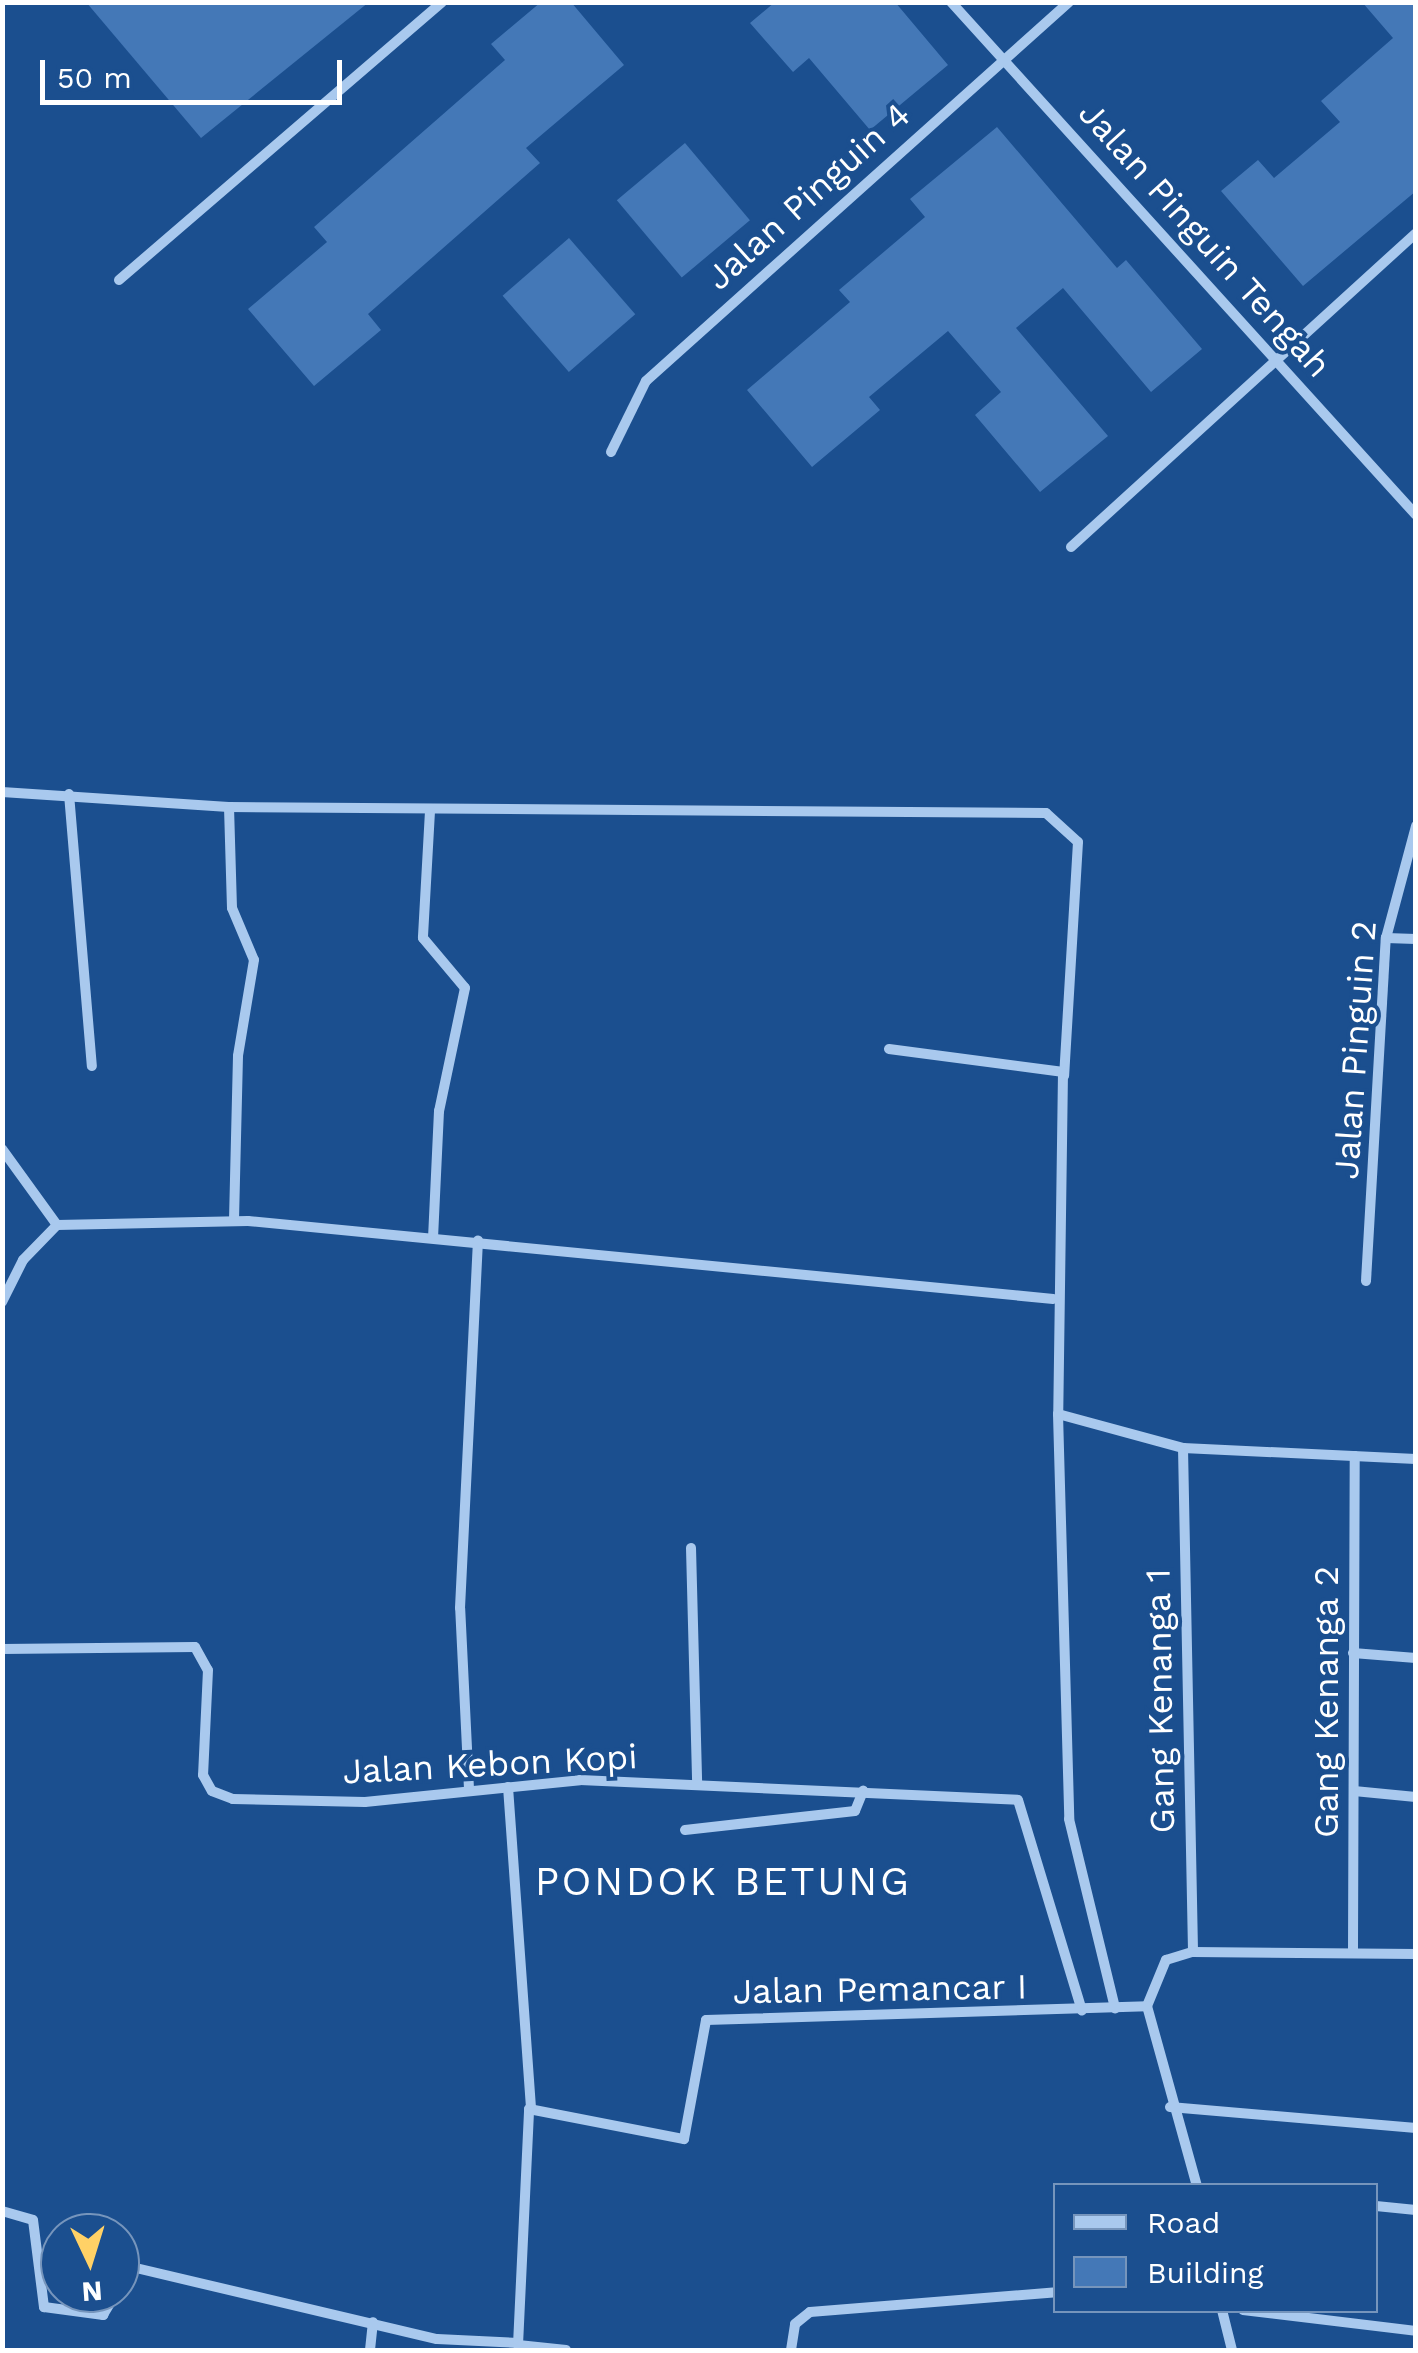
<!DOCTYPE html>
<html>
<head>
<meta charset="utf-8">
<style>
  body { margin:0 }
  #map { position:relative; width:1418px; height:2353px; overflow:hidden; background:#1b4f8f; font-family:"Work Sans",sans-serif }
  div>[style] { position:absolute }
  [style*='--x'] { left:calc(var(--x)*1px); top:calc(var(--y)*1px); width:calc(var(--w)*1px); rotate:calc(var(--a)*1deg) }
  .building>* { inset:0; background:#4478b7; transform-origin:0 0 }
  .minor>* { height:10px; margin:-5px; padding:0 5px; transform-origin:5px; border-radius:5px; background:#a9c9ee }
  span { translate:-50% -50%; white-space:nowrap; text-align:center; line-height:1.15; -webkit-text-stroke:8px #1b4f8f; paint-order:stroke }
  .street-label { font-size:35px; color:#fff }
  .quarter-label { font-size:40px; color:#fff; letter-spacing:2.5px }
  .frame { position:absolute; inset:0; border:5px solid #fff; pointer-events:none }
  .legend { position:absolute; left:1053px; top:2183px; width:325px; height:130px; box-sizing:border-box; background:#1b4f8f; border:2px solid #7695bc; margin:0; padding:12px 18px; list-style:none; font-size:30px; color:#fff }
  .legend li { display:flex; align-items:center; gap:20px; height:50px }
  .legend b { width:50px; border:2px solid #7695bc }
  .north { position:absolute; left:40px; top:2213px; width:100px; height:100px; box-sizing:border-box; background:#1b4f8f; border:2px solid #7695bc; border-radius:50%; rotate:176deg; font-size:28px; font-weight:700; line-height:40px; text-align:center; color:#fff }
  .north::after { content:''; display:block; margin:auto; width:35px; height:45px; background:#ffd166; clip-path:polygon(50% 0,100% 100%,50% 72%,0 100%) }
  .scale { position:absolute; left:40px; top:60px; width:302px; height:45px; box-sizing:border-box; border:5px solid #fff; border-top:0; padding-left:12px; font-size:30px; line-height:35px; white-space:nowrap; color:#fff; -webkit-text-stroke:8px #1b4f8f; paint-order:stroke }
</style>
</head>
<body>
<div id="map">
  <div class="building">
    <div style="clip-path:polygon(86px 2px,369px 2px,201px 138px)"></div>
    <div style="clip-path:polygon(541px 2px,571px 2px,624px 65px,526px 148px,540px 163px,368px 314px,381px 330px,314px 386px,248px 309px,327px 242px,314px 227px,505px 60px,491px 44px)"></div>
    <div style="clip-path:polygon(775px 2px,895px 2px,948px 65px,870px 130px,809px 58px,793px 72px,750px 23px)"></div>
    <div style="clip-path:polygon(1362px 2px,1416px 2px,1416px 191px,1303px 286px,1221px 191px,1258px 160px,1274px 178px,1340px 122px,1321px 101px,1393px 38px)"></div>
    <div style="clip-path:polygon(997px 127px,1117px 268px,1126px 260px,1202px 349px,1151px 392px,1063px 288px,1016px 328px,1108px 436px,1040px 492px,975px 415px,1001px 392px,948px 331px,869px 397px,880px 410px,812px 467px,747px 390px,850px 302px,839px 290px,925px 217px,910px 199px)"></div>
    <div style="left:685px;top:143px;width:101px;height:89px;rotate:50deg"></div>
    <div style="left:569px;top:238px;width:101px;height:88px;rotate:49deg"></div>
  </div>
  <div class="minor">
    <div style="--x:951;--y:2;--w:692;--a:47.81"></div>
    <div style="--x:119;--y:280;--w:426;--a:-40.7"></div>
    <div style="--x:611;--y:452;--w:79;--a:-63.8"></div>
    <div style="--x:646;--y:381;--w:568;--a:-41.86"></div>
    <div style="--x:1071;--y:547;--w:466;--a:-42.3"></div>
    <div style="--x:2;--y:792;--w:227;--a:3.8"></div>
    <div style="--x:229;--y:807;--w:817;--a:0.42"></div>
    <div style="--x:1046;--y:813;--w:43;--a:42.2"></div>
    <div style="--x:1078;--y:842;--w:234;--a:93.4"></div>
    <div style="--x:69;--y:794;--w:273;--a:85.2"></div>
    <div style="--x:229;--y:807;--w:101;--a:88.3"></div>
    <div style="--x:232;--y:908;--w:56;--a:67.1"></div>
    <div style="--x:254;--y:960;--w:97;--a:99.5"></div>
    <div style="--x:238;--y:1056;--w:165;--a:91.4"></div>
    <div style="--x:430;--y:811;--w:127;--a:93.2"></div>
    <div style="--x:423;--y:938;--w:65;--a:50"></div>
    <div style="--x:465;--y:988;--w:126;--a:101.9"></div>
    <div style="--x:439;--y:1111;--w:125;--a:92.7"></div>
    <div style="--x:1386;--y:938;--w:30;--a:2"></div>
    <div style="--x:889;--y:1049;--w:176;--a:7.5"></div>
    <div style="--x:1063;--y:1072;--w:342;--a:90.8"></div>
    <div style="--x:1058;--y:1414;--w:130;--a:15.2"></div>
    <div style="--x:1183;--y:1448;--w:233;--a:2.7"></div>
    <div style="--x:2;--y:1149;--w:94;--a:54.1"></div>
    <div style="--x:57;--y:1225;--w:191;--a:-1.2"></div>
    <div style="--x:248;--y:1221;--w:809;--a:5.53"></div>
    <div style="--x:1366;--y:1281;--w:344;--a:-86.7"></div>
    <div style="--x:1386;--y:938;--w:116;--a:-75"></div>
    <div style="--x:2;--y:1302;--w:47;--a:-63.4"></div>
    <div style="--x:23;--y:1260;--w:49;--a:-45.8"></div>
    <div style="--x:1058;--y:1414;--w:405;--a:88.4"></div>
    <div style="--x:1069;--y:1819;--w:195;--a:76.3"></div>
    <div style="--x:1183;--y:1448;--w:504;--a:88.86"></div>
    <div style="--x:691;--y:1548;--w:234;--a:88.5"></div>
    <div style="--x:2;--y:1649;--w:193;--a:-0.6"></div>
    <div style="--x:195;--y:1647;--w:26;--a:61"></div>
    <div style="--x:208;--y:1670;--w:105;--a:92.7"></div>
    <div style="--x:203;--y:1775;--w:18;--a:61"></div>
    <div style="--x:212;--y:1791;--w:22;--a:21"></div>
    <div style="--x:233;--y:1799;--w:132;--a:1.3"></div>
    <div style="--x:365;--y:1802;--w:216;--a:-5.8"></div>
    <div style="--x:580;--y:1780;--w:438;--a:2.6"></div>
    <div style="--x:1018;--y:1800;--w:220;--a:73.1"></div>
    <div style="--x:1353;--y:1653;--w:63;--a:4.5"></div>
    <div style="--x:508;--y:1787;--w:320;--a:85.9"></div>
    <div style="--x:469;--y:1789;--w:181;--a:-92.8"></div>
    <div style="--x:460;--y:1608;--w:368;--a:-87.2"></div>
    <div style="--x:1354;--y:1791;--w:62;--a:5.5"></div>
    <div style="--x:685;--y:1830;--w:171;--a:-6.4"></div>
    <div style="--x:855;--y:1811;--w:22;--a:-68"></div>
    <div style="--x:1353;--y:1949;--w:493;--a:-89.8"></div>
    <div style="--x:1147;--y:2006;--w:50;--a:-67.6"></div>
    <div style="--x:1166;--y:1960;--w:28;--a:-17"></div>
    <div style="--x:1193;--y:1952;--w:223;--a:0.5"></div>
    <div style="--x:1170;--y:2107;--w:247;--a:4.9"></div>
    <div style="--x:1376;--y:2206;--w:40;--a:5.7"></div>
    <div style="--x:2;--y:2211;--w:32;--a:16"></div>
    <div style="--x:33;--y:2220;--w:88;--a:82.8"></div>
    <div style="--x:44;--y:2307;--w:60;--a:7.7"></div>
    <div style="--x:103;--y:2315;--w:26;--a:-59"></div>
    <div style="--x:120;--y:2278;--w:19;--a:-32"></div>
    <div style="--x:136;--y:2268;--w:309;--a:13.3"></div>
    <div style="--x:437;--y:2339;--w:81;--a:2.8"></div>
    <div style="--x:1222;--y:2310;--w:41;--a:76"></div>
    <div style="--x:1243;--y:2310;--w:174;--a:6.9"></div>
    <div style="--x:370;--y:2350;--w:28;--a:-84"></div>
    <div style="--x:566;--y:2350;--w:48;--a:-174.1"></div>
    <div style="--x:518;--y:2345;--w:236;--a:-87.3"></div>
    <div style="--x:529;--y:2109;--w:158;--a:11"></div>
    <div style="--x:684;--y:2139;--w:121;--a:-79.5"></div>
    <div style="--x:706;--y:2020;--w:441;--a:-1.8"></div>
    <div style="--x:1147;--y:2006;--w:187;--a:74.5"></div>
    <div style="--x:791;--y:2350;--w:26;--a:-81"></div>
    <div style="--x:795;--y:2324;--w:19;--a:-39"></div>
    <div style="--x:810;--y:2312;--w:247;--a:-4.6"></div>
  </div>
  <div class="street-label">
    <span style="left:808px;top:196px;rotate:-42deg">Jalan Pinguin 4</span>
    <span style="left:1205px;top:239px;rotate:48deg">Jalan Pinguin Tengah</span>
    <span style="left:1355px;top:1050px;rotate:-86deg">Jalan Pinguin 2</span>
    <span style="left:1160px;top:1701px;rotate:-91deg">Gang Kenanga 1</span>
    <span style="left:1326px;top:1702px;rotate:-90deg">Gang Kenanga 2</span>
    <span style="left:490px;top:1764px;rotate:-3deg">Jalan Kebon Kopi</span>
    <span style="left:880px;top:1989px;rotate:-1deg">Jalan Pemancar I</span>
  </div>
  <div class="quarter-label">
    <span style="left:723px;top:1882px">PONDOK BETUNG</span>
  </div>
  <div class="frame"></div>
  <ul class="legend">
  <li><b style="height:12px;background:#a9c9ee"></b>Road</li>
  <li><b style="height:28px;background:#4478b7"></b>Building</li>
  </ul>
  <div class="north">N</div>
  <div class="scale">50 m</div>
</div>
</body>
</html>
